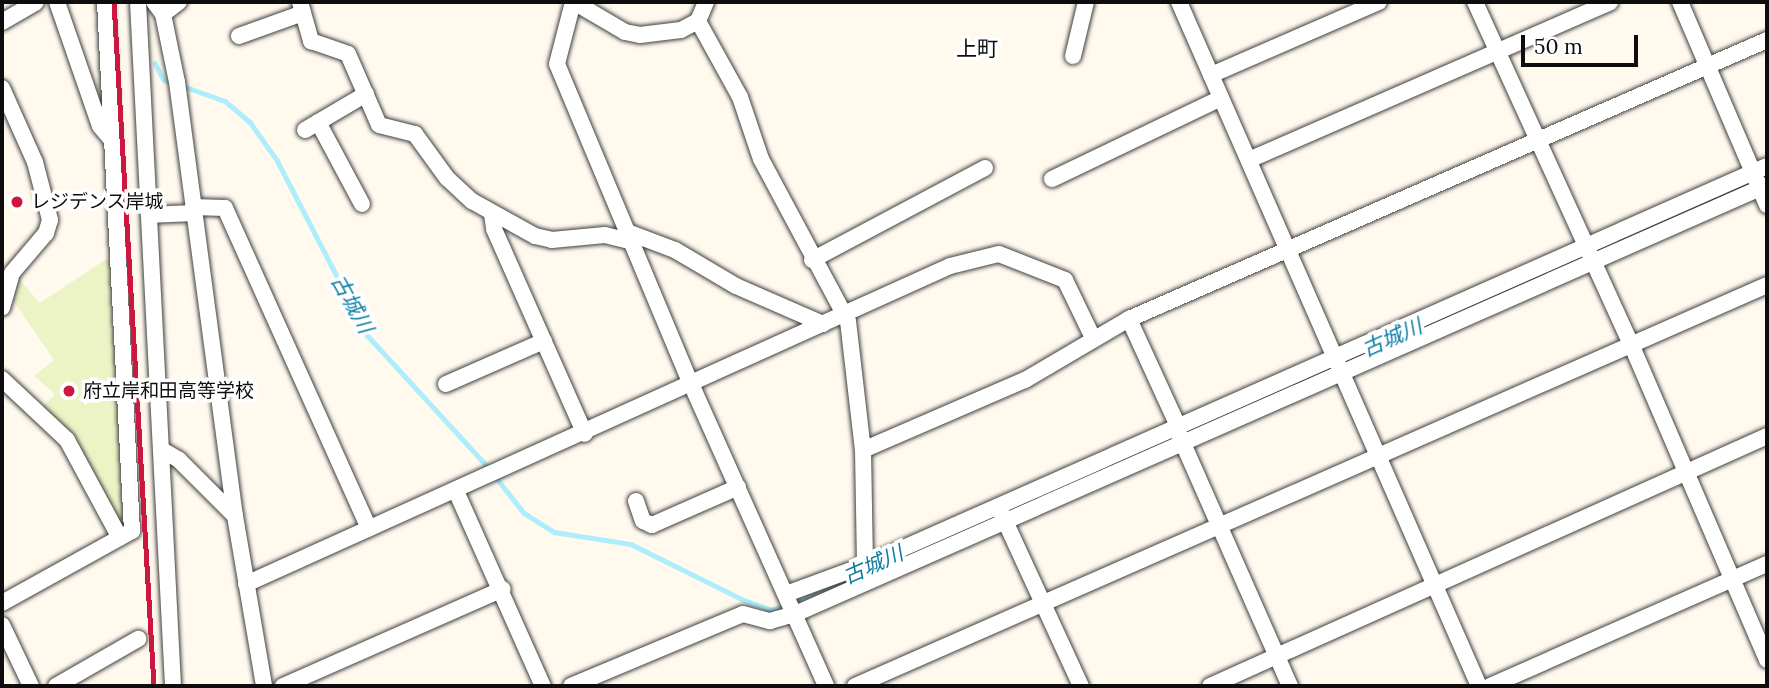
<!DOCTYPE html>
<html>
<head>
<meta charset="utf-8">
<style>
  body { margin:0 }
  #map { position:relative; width:1769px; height:688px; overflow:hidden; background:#fff9ee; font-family:Lora,"Noto Sans JP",serif }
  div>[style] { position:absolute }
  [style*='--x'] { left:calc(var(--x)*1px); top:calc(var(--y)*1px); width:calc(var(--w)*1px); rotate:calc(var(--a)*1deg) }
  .pitch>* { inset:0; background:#ecf4c6 }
  .stream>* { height:4.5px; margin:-2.25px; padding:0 2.25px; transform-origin:2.25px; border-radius:2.25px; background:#adedfc }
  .roads { filter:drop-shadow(0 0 2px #404040) drop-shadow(0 0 2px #404040) }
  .minor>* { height:16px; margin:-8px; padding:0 8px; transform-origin:8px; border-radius:8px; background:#fff }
  .rail>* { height:4.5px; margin:-2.25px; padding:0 2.25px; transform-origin:2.25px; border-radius:2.25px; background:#cc1740 }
  .dots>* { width:19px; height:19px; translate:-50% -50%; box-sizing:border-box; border:4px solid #fff; border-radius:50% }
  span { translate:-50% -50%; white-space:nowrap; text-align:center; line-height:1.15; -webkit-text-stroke:7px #fff; paint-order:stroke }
  .poi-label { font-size:19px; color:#0d0d0d }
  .left { translate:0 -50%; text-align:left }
  .neighbourhood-label { font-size:21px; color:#0d0d0d }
  .water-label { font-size:21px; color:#0a7da4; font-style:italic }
  .frame { position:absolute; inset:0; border:4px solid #0d0d0d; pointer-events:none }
  .scale { position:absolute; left:1521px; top:35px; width:117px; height:32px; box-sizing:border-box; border:4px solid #0d0d0d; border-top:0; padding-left:9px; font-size:21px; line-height:24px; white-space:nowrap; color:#0d0d0d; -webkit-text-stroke:5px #fff; paint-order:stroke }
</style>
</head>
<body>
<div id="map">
  <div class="pitch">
    <div style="clip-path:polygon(105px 260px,109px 261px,123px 522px,116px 521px,79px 445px,41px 409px,55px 394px,34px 376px,54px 360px,12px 299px,17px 277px,40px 303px)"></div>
  </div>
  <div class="stream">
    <div style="--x:155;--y:63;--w:19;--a:62"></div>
    <div style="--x:164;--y:80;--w:8;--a:14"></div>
    <div style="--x:180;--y:85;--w:48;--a:19.6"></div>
    <div style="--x:225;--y:101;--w:33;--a:40"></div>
    <div style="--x:250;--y:122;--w:47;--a:54.6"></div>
    <div style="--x:277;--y:160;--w:198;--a:62.7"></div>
    <div style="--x:368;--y:336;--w:180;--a:47.5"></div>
    <div style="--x:495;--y:476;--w:47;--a:51.9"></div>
    <div style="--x:524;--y:513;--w:36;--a:32"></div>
    <div style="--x:554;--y:532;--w:78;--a:8.9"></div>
    <div style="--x:631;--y:544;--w:126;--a:26.4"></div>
    <div style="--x:744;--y:600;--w:29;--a:20"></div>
    <div style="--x:771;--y:610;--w:16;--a:-18"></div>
    <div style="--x:794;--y:603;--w:61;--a:-24.1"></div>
  </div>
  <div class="roads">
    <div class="minor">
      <div style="--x:57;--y:2;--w:131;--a:70.9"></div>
      <div style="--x:100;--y:126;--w:17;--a:50"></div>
      <div style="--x:138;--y:2;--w:685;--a:87.07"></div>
      <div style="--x:154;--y:2;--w:15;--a:53"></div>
      <div style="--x:163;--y:14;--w:69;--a:78.4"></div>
      <div style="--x:177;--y:82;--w:438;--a:82.4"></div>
      <div style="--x:235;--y:516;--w:172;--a:80.3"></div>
      <div style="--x:300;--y:2;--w:41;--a:74.2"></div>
      <div style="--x:311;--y:41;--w:39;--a:19"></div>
      <div style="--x:348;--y:54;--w:77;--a:66.4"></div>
      <div style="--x:379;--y:125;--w:37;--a:14"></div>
      <div style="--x:415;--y:134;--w:54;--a:54"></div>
      <div style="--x:447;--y:178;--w:34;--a:43"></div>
      <div style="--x:472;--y:201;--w:72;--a:29.1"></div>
      <div style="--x:535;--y:236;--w:17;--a:13"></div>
      <div style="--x:552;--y:240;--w:53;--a:-5.4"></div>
      <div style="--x:605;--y:235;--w:29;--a:14"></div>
      <div style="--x:573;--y:2;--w:64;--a:104.5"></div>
      <div style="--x:557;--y:64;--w:349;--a:67.3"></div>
      <div style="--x:692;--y:386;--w:329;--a:65.9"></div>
      <div style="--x:574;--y:2;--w:59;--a:30.5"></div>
      <div style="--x:625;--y:32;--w:15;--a:11"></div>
      <div style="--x:640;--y:35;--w:41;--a:-7"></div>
      <div style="--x:681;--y:30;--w:19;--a:-28"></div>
      <div style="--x:698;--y:21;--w:21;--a:-67"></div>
      <div style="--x:1179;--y:2;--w:747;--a:66.32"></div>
      <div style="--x:1475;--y:2;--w:376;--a:65.5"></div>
      <div style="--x:1631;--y:344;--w:344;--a:66.7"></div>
      <div style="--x:1680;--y:2;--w:221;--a:66.8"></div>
      <div style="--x:163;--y:14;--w:20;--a:-37"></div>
      <div style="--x:698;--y:21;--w:87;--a:61.1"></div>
      <div style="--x:740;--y:97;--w:65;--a:71.3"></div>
      <div style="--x:761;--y:159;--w:184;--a:61.8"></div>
      <div style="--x:848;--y:321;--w:130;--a:83.4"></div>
      <div style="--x:863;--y:450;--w:115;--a:89"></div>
      <div style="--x:2;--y:22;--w:39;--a:-30"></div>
      <div style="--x:239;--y:36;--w:68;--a:-19.8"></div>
      <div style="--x:1073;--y:56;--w:56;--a:-76.5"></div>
      <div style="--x:1211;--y:75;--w:183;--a:-23.5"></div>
      <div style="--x:2;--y:88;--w:81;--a:66"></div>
      <div style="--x:35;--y:162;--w:60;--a:75.5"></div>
      <div style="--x:50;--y:220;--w:14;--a:107"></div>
      <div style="--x:46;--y:233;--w:52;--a:130.4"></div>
      <div style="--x:12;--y:273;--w:36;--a:106"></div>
      <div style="--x:318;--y:122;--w:93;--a:61.8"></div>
      <div style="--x:305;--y:130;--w:71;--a:-30.5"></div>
      <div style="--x:1249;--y:160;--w:394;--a:-23.6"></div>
      <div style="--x:1052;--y:179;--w:187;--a:-25.6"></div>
      <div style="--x:193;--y:207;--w:32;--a:2"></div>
      <div style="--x:225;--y:208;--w:351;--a:65.8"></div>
      <div style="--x:492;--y:214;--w:15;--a:82"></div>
      <div style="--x:494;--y:229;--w:224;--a:66.1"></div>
      <div style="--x:149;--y:215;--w:44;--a:-2.6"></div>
      <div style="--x:630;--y:233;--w:48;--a:20.7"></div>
      <div style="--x:675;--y:250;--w:71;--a:30.5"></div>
      <div style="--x:736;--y:286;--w:95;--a:23.6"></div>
      <div style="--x:812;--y:260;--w:196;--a:-28"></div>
      <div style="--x:1129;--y:319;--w:118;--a:65.4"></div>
      <div style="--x:2;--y:379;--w:89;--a:43.2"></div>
      <div style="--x:67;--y:440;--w:111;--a:61.6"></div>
      <div style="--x:446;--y:384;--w:107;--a:-23.7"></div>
      <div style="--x:1178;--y:432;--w:278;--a:66.2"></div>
      <div style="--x:162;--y:450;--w:20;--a:30"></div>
      <div style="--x:179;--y:460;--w:79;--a:45"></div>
      <div style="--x:863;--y:450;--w:176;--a:-23.4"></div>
      <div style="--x:1025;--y:380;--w:121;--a:-30.4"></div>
      <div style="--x:1129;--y:319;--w:696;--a:-23.62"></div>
      <div style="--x:456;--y:491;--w:214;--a:66"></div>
      <div style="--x:636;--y:501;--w:21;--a:71"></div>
      <div style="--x:643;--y:521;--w:10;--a:24"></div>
      <div style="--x:652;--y:525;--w:94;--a:-23.8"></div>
      <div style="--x:1000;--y:510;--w:194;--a:65.3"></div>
      <div style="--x:246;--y:584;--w:772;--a:-24.31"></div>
      <div style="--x:950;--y:266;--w:50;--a:-13.8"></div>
      <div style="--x:999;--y:254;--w:71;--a:21.5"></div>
      <div style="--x:1065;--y:280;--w:64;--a:64.2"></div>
      <div style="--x:786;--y:594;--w:84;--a:-20.2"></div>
      <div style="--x:865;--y:565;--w:986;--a:-23.86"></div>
      <div style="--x:2;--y:603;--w:149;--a:-29"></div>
      <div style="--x:132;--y:531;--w:530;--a:-92.92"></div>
      <div style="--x:2;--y:625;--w:68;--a:64.6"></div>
      <div style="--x:56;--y:686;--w:95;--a:-29.8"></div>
      <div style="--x:283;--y:686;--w:240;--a:-23.8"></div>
      <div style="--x:571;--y:686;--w:186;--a:-22.7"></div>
      <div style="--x:743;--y:614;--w:28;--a:15"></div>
      <div style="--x:770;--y:621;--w:26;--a:-16"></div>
      <div style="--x:795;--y:614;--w:1062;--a:-23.81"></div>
      <div style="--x:855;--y:686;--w:996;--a:-23.73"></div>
      <div style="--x:1210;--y:686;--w:611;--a:-24.17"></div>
      <div style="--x:1490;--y:686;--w:303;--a:-23.8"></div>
    </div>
  </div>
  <div class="rail">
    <div style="--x:114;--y:2;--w:685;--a:86.65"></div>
  </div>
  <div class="dots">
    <div style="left:17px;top:202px;background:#cc1740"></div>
    <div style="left:69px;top:391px;background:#cc1740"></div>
  </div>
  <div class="poi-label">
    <span class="left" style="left:31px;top:202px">レジデンス岸城</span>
    <span class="left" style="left:83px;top:391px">府立岸和田高等学校</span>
  </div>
  <div class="neighbourhood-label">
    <span style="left:977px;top:49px">上町</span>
  </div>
  <div class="water-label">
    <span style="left:352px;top:304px;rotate:61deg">古城川</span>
    <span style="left:1392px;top:338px;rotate:-24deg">古城川</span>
    <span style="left:873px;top:565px;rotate:-24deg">古城川</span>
  </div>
  <div class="frame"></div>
  <div class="scale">50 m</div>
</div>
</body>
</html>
